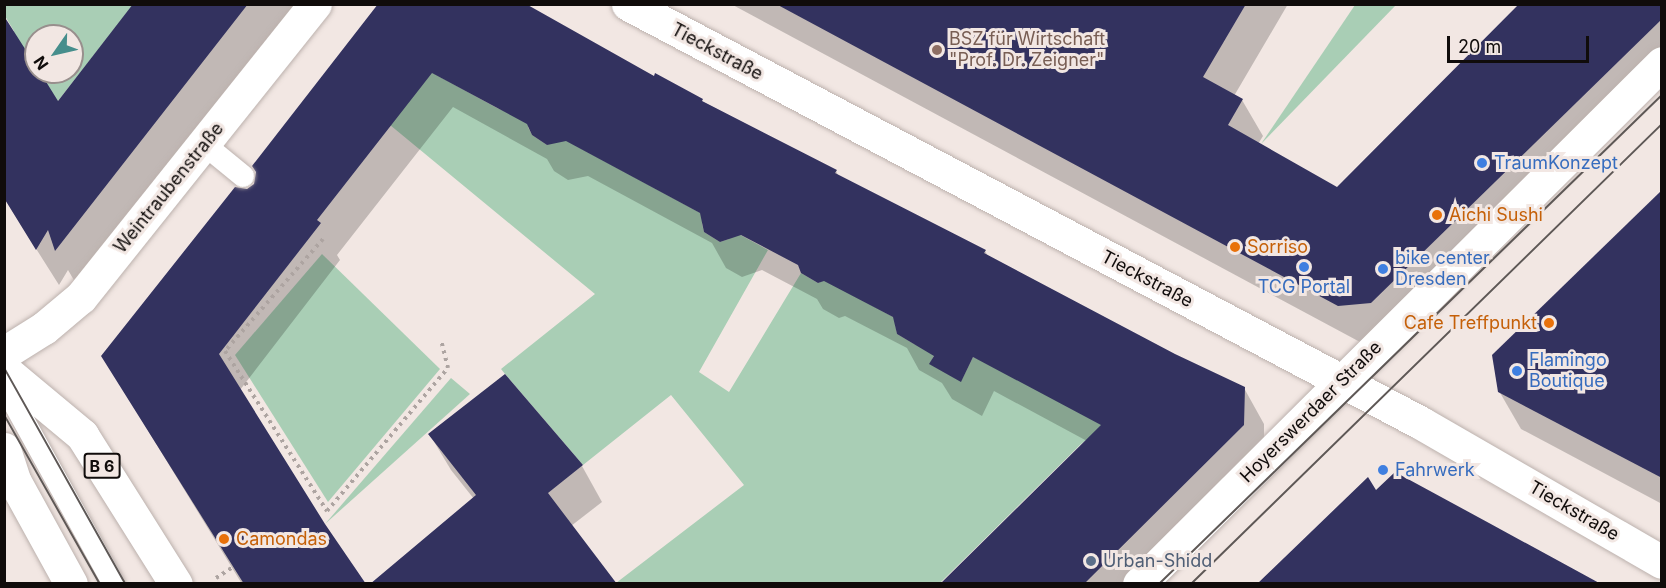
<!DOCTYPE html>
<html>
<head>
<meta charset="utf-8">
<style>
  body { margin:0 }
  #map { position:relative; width:1666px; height:588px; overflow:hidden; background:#f2e7e3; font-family:Inter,sans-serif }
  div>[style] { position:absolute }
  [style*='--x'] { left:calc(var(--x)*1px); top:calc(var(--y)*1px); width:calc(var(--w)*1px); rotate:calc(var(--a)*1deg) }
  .green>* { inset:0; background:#a9ceb5 }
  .shadow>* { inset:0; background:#0003 }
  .building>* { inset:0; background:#33325f }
  .path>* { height:4px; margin-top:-2px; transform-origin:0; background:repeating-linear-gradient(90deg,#ada4a1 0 3px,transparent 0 7.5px) }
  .roads { filter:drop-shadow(0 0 2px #bcb1ad) drop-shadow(0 0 2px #bcb1ad) }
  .lane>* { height:22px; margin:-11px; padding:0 11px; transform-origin:11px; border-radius:11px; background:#fff }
  .street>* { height:33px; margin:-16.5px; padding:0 16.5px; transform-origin:16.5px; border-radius:16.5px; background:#fff }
  .secondary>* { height:33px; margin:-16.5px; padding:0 16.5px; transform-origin:16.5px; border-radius:16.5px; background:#fff }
  .primary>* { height:33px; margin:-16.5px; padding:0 16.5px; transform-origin:16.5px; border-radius:16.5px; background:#fff }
  .tram>* { height:1.5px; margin:-0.75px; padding:0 0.75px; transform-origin:0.75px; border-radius:0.75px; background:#5e5856 }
  .dots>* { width:16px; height:16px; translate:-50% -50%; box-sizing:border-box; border:3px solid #f2e7e3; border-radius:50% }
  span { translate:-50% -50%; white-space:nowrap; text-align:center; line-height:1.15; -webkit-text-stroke:6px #f2e7e3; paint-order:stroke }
  .shield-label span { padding:2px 4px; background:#f2e7e3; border:2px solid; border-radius:4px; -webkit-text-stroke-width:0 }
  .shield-label { font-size:16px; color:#100c0b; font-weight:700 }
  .education-label { font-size:18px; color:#785e54 }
  .left { translate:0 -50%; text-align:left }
  .street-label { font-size:18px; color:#100c0b }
  .shop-label { font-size:18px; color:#366cbe }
  .food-label { font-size:18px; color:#c56008 }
  .right { translate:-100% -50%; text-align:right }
  .service-label { font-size:18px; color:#4e5e75 }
  .frame { position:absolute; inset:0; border:6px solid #100c0b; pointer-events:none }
  .north { position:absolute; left:24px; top:24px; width:60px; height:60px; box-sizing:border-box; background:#f2e7e3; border:2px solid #988f8d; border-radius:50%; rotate:236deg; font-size:16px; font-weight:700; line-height:24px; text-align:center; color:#100c0b }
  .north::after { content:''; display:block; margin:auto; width:21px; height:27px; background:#468e8c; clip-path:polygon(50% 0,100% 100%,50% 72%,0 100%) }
  .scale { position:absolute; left:1447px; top:36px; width:142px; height:27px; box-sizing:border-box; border:3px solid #100c0b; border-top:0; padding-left:8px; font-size:18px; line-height:21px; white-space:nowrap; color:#100c0b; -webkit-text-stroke:4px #f2e7e3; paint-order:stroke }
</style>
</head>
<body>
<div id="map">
  <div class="green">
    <div style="clip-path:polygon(evenodd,5px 5px,133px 5px,54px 106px,9px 35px,14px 31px,5px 16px,5px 5px,36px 36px,72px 36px,72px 72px,36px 72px,36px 36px)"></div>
    <div style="clip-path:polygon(1355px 5px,1396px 5px,1261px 144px)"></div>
    <div style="clip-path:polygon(431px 72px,497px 108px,531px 122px,528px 127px,532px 135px,547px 145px,558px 136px,706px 216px,702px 224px,704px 232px,720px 242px,729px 239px,733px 231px,768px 250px,699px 372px,729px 392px,801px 273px,818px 283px,825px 280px,897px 319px,895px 324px,897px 334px,914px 344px,936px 351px,930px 364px,961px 381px,973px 357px,1119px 415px,1081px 444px,940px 583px,616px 583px,744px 485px,671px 395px,583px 465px,505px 374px,501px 369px,595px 294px,390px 125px)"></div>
    <div style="clip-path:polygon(322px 254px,440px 369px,328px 502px,235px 355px)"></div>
    <div style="clip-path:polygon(451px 378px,470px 394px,325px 524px)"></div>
  </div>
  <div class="shadow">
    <div style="clip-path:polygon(135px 4px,298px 4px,78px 287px,68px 270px,59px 285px,4px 198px,36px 69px,58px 104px)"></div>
    <div style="clip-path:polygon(731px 4px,1288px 4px,1234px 96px,1242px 100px,1263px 136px,1258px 144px,1337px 188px,1662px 4px,1662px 75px,1360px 342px)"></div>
    <div style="clip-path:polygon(573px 34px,836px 171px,839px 177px,985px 251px,988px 256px,1174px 355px,1244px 388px,1264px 424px,1264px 461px,1139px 584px,941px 584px,1087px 441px,994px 391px,982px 416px,952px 399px,942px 383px,919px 370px,907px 348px,845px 316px,839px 318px,823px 309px,817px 299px,762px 270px,742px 277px,726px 268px,712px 243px,588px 176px,568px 180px,554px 171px,547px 159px,453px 107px,337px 255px,340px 260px,240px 390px,324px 525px,364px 584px,242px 584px,103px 357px,255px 185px,349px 42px)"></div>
    <div style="clip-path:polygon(1662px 192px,1662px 504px,1521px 429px,1499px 391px)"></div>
    <div style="clip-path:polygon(505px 376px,582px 466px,602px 502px,571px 526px,474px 499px,451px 470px,430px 435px)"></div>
  </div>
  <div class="building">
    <div style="clip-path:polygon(133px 4px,248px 4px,55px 251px,48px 230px,36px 250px,4px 198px,4px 16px,36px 66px,36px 72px,40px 72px,58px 101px)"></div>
    <div style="clip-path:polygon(378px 4px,526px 4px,654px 76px,655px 73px,703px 99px,702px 101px,837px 170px,835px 173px,986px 250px,984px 253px,1175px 354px,1245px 387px,1244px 425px,1084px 584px,940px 584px,1101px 425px,973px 357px,961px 382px,929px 364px,934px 356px,897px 334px,893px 317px,824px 281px,818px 283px,801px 273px,798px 265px,741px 235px,720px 242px,704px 232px,700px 213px,566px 141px,547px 145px,532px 135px,527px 124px,432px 73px,317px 220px,321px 223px,219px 354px,325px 524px,366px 584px,244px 584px,101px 356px,235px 187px,247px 189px,254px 184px,256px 172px,252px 166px)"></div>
    <div style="clip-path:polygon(776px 4px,1246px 4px,1203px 77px,1243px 99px,1228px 125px,1337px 187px,1519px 4px,1662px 4px,1662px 19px,1371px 303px,1338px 306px)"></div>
    <div style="clip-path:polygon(1662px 190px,1662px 478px,1498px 392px,1492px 355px)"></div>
    <div style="clip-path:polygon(505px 374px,583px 465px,548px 493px,617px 584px,370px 584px,476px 495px,428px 434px)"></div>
    <div style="clip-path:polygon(1395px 472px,1489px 523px,1601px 584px,1257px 584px,1368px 477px,1376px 490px)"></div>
  </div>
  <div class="path">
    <div style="--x:323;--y:239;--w:149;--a:131.2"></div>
    <div style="--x:225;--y:351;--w:190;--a:57.5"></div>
    <div style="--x:327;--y:511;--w:187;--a:-49.8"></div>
    <div style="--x:448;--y:368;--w:29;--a:-104"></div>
    <div style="--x:216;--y:578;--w:20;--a:-33"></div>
  </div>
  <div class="roads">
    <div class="lane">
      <div style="--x:205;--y:145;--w:49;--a:39.2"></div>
      <div style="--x:4;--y:385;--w:227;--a:61.1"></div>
    </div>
    <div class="street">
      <div style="--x:628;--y:4;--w:897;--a:27.85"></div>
      <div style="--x:1421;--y:423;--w:278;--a:30"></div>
    </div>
    <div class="secondary">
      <div style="--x:4;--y:353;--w:47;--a:-32"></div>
      <div style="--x:44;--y:328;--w:48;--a:-40"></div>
      <div style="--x:81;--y:297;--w:375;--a:-51.4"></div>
      <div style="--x:1139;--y:584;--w:738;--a:-44.89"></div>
    </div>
    <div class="primary">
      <div style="--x:4;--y:370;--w:102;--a:39.8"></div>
      <div style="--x:82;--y:435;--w:176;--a:57.8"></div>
      <div style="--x:4;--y:449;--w:35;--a:72"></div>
      <div style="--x:15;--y:482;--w:116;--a:61.2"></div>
    </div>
  </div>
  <div class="tram">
    <div style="--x:4;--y:367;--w:249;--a:60.7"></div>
    <div style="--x:4;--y:414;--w:195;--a:60.5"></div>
    <div style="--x:1159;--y:584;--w:702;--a:-44.19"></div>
    <div style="--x:1191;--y:584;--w:658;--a:-44.32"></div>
  </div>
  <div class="dots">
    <div style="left:937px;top:50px;background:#8d6e63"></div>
    <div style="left:1482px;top:163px;background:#3f7fe0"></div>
    <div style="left:1437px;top:215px;background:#e8710a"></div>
    <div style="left:1235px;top:247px;background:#e8710a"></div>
    <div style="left:1304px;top:267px;background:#3f7fe0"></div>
    <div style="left:1383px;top:269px;background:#3f7fe0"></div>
    <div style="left:1549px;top:323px;background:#e8710a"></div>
    <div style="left:1517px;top:371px;background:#3f7fe0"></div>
    <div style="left:1383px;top:470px;background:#3f7fe0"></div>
    <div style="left:224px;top:539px;background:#e8710a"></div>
    <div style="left:1091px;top:561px;background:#5c6f8a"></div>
  </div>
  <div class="shield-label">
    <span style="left:102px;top:466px">B 6</span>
  </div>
  <div class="education-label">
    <span class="left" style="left:949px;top:50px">BSZ für Wirtschaft<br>"Prof. Dr. Zeigner"</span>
  </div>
  <div class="street-label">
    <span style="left:717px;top:52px;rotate:28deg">Tieckstraße</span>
    <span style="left:169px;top:188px;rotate:-51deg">Weintraubenstraße</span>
    <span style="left:1147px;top:279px;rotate:28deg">Tieckstraße</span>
    <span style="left:1311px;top:412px;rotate:-45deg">Hoyerswerdaer Straße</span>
    <span style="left:1574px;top:511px;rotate:30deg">Tieckstraße</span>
  </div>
  <div class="shop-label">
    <span class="left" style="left:1494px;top:163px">TraumKonzept</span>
    <span class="left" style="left:1395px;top:269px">bike center<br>Dresden</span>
    <span style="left:1304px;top:287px">TCG Portal</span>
    <span class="left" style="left:1529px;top:371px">Flamingo<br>Boutique</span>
    <span class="left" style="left:1395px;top:470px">Fahrwerk</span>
  </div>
  <div class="food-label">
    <span class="left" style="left:1449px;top:215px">Aichi Sushi</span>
    <span class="left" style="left:1247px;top:247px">Sorriso</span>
    <span class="right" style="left:1537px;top:323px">Cafe Treffpunkt</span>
    <span class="left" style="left:236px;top:539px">Camondas</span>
  </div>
  <div class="service-label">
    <span class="left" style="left:1103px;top:561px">Urban-Shidd</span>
  </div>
  <div class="frame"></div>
  <div class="north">N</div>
  <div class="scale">20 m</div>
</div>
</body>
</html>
